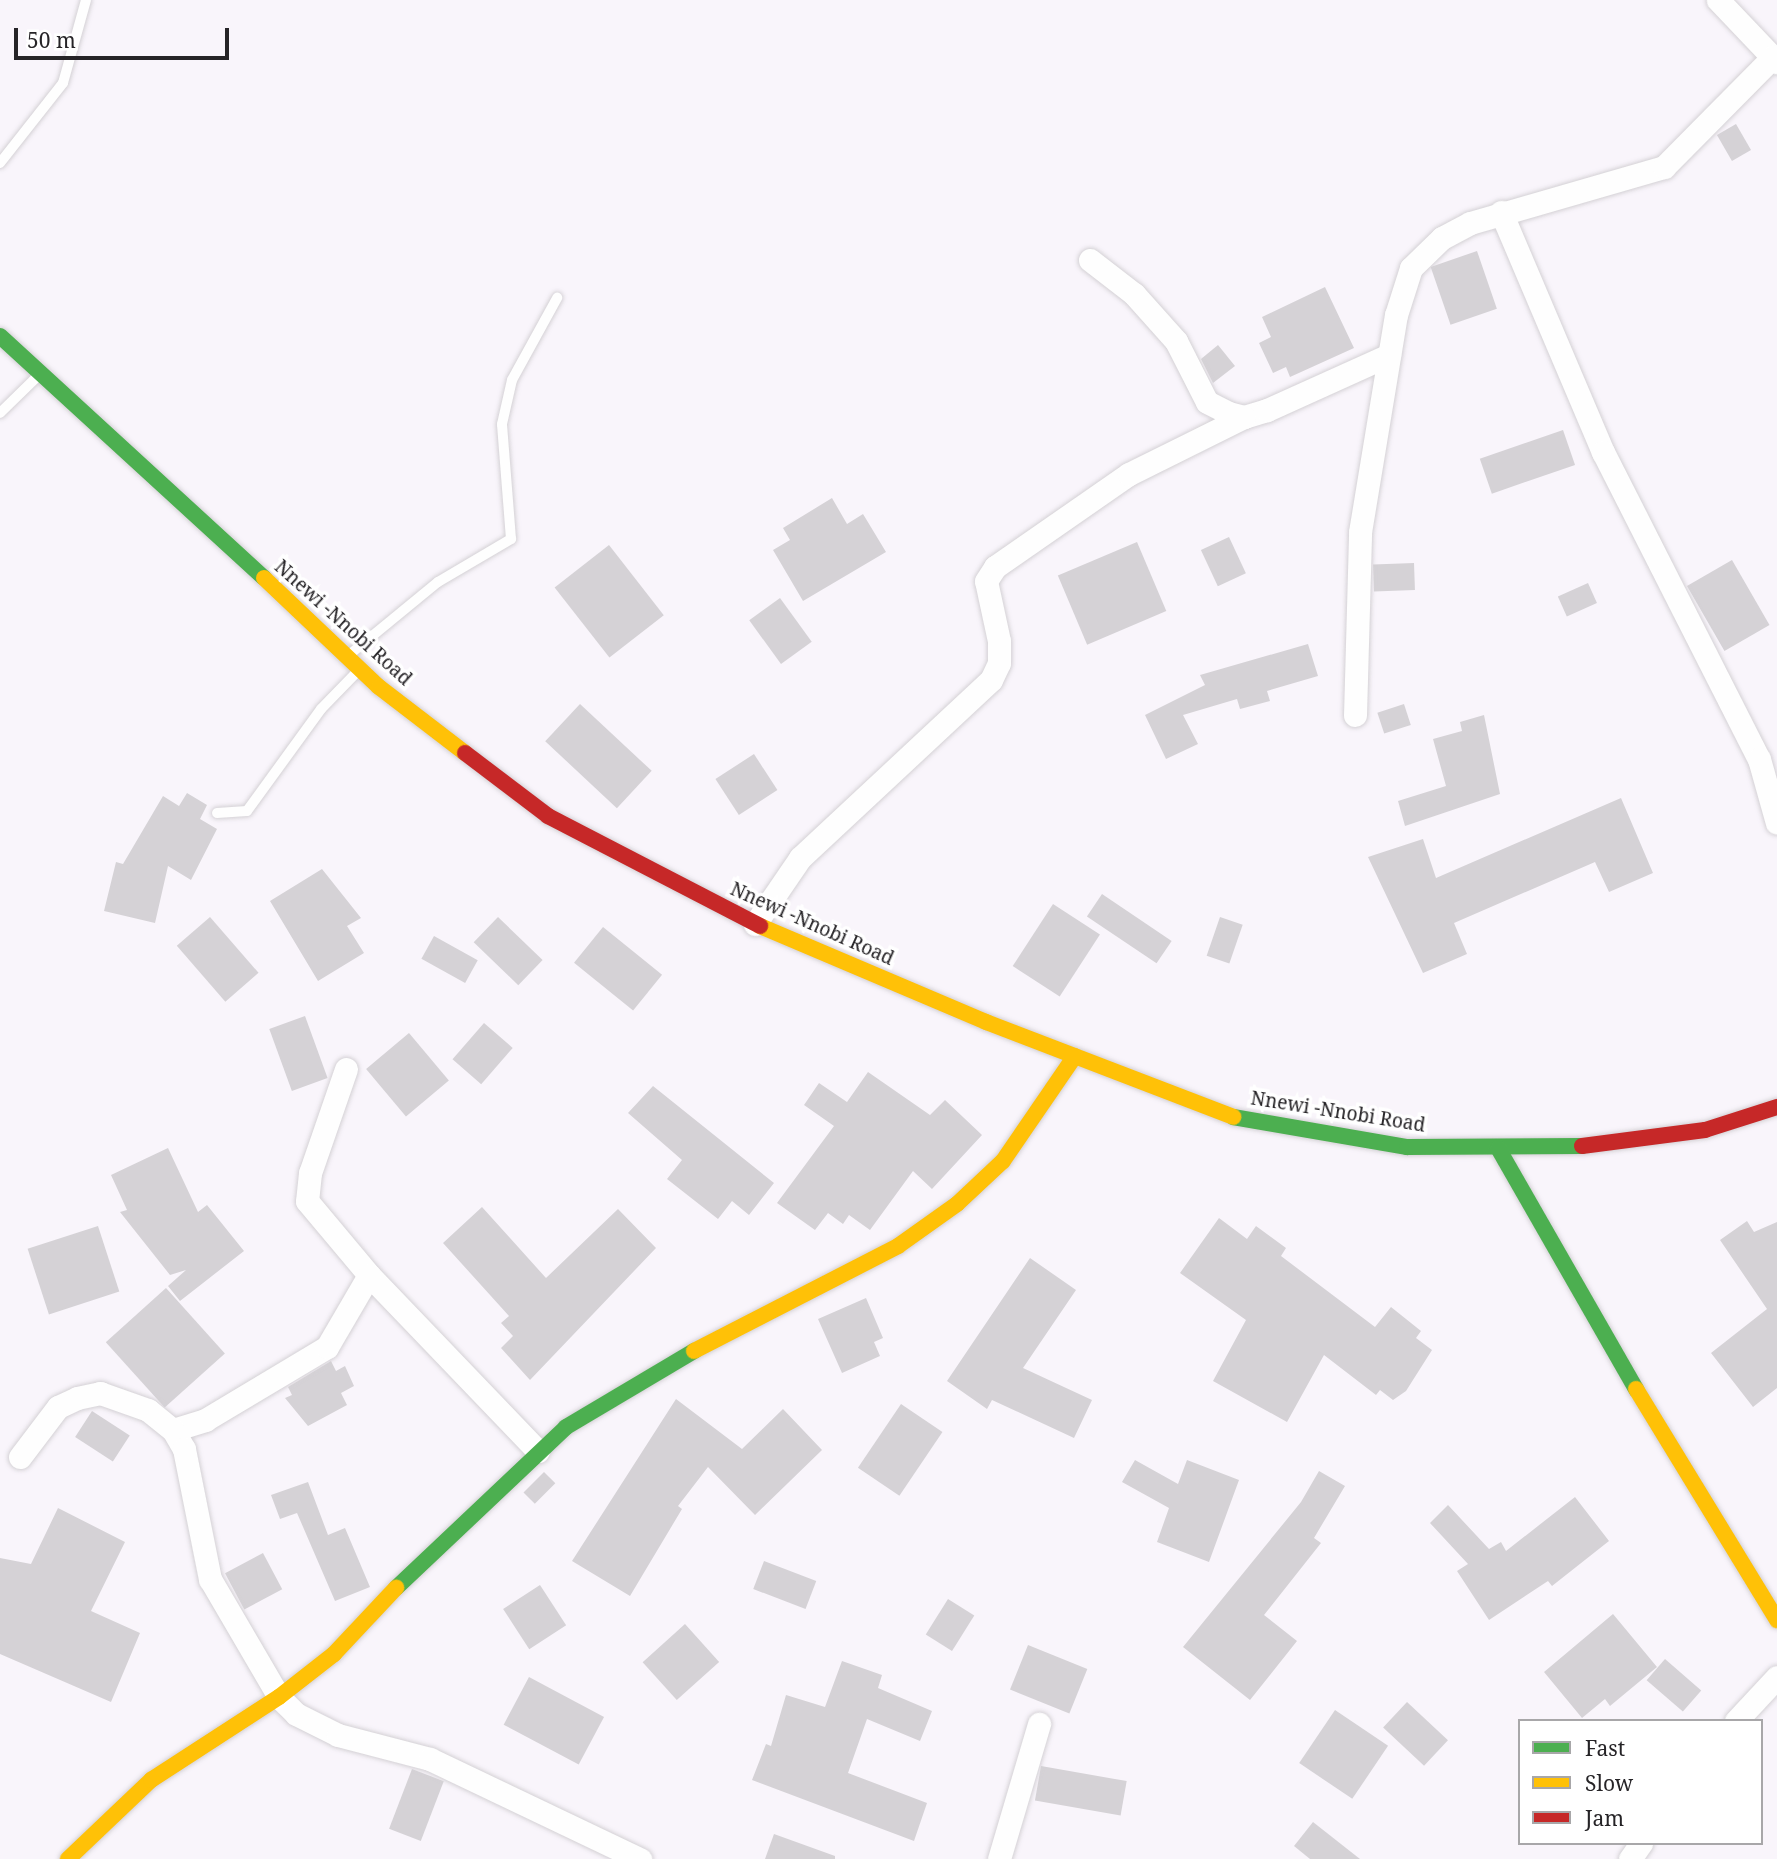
<!DOCTYPE html>
<html>
<head>
<meta charset="utf-8">
<style>
  body { margin:0 }
  #map { position:relative; width:1777px; height:1859px; overflow:hidden; background:#f9f5fb; font-family:"Noto Serif",serif }
  div>[style] { position:absolute }
  [style*='--x'] { left:calc(var(--x)*1px); top:calc(var(--y)*1px); width:calc(var(--w)*1px); rotate:calc(var(--a)*1deg) }
  .building>* { inset:0; background:#d5d2d6; transform-origin:0 0 }
  .roads { filter:drop-shadow(0 0 2px #d4d1d5) drop-shadow(0 0 2px #d4d1d5) }
  .lane>* { height:10px; margin:-5px; padding:0 5px; transform-origin:5px; border-radius:5px; background:#fefefe }
  .street>* { height:23px; margin:-11.5px; padding:0 11.5px; transform-origin:11.5px; border-radius:11.5px; background:#fefefe }
  .fast>* { height:16px; margin:-8px; padding:0 8px; transform-origin:8px; border-radius:8px; background:#4caf50 }
  .slow>* { height:16px; margin:-8px; padding:0 8px; transform-origin:8px; border-radius:8px; background:#ffc107 }
  .jam>* { height:16px; margin:-8px; padding:0 8px; transform-origin:8px; border-radius:8px; background:#c62828 }
  span { translate:-50% -50%; white-space:nowrap; text-align:center; line-height:1.15; -webkit-text-stroke:7px #fff; paint-order:stroke }
  .street-label { font-size:19px; color:#262427 }
  .legend { position:absolute; left:1518px; top:1719px; width:245px; height:126px; box-sizing:border-box; background:#fff; border:2px solid #a8a7a9; margin:0; padding:9px 12px; list-style:none; font-size:21px; color:#262427 }
  .legend li { display:flex; align-items:center; gap:14px; height:35px }
  .legend b { width:35px; border:2px solid #a8a7a9 }
  .scale { position:absolute; left:14px; top:28px; width:215px; height:32px; box-sizing:border-box; border:4px solid #262427; border-top:0; padding-left:9px; font-size:21px; line-height:24px; white-space:nowrap; color:#262427; -webkit-text-stroke:5px #fff; paint-order:stroke }
</style>
</head>
<body>
<div id="map">
  <div class="building">
    <div style="left:1736px;top:124px;width:30px;height:22px;rotate:60deg"></div>
    <div style="left:1477px;top:251px;width:61px;height:49px;rotate:71deg"></div>
    <div style="clip-path:polygon(1325px 287px,1354px 348px,1290px 377px,1286px 367px,1273px 373px,1259px 343px,1271px 337px,1262px 317px)"></div>
    <div style="clip-path:polygon(1218px 345px,1235px 366px,1213px 383px,1201px 359px)"></div>
    <div style="left:1563px;top:430px;width:37px;height:88px;rotate:71deg"></div>
    <div style="clip-path:polygon(832px 498px,847px 524px,863px 514px,886px 552px,803px 601px,773px 550px,790px 540px,783px 528px)"></div>
    <div style="left:1229px;top:537px;width:40px;height:31px;rotate:65deg"></div>
    <div style="left:1137px;top:542px;width:75px;height:86px;rotate:67deg"></div>
    <div style="left:609px;top:545px;width:89px;height:69px;rotate:52deg"></div>
    <div style="left:1732px;top:560px;width:75px;height:52px;rotate:60deg"></div>
    <div style="left:1414px;top:563px;width:27px;height:41px;rotate:88deg"></div>
    <div style="left:1588px;top:583px;width:22px;height:33px;rotate:66deg"></div>
    <div style="left:780px;top:598px;width:54px;height:38px;rotate:54deg"></div>
    <div style="clip-path:polygon(1308px 644px,1318px 676px,1267px 691px,1270px 701px,1240px 709px,1237px 699px,1183px 715px,1198px 744px,1166px 759px,1145px 715px,1205px 685px,1200px 675px)"></div>
    <div style="left:580px;top:704px;width:98px;height:51px;rotate:43deg"></div>
    <div style="left:1404px;top:704px;width:22px;height:28px;rotate:72deg"></div>
    <div style="clip-path:polygon(1484px 715px,1500px 794px,1405px 826px,1398px 801px,1446px 786px,1433px 739px,1462px 731px,1460px 722px)"></div>
    <div style="left:754px;top:754px;width:43px;height:46px;rotate:57deg"></div>
    <div style="clip-path:polygon(187px 793px,207px 805px,200px 819px,217px 829px,191px 880px,168px 866px,155px 923px,104px 911px,116px 862px,123px 864px,163px 796px,179px 806px)"></div>
    <div style="clip-path:polygon(1621px 798px,1653px 873px,1609px 892px,1595px 862px,1454px 923px,1467px 954px,1423px 973px,1368px 857px,1423px 839px,1436px 878px)"></div>
    <div style="clip-path:polygon(322px 869px,361px 918px,347px 926px,364px 953px,318px 981px,270px 901px)"></div>
    <div style="left:1102px;top:894px;width:84px;height:27px;rotate:34deg"></div>
    <div style="left:1053px;top:904px;width:56px;height:74px;rotate:33deg"></div>
    <div style="left:210px;top:917px;width:74px;height:44px;rotate:49deg"></div>
    <div style="left:498px;top:917px;width:62px;height:35px;rotate:44deg"></div>
    <div style="left:1220px;top:917px;width:24px;height:41px;rotate:19deg"></div>
    <div style="left:603px;top:927px;width:76px;height:46px;rotate:39deg"></div>
    <div style="left:434px;top:936px;width:50px;height:26px;rotate:29deg"></div>
    <div style="left:305px;top:1016px;width:66px;height:38px;rotate:70deg"></div>
    <div style="left:484px;top:1023px;width:38px;height:48px;rotate:41deg"></div>
    <div style="left:409px;top:1033px;width:62px;height:56px;rotate:50deg"></div>
    <div style="clip-path:polygon(868px 1072px,930px 1115px,945px 1100px,982px 1135px,932px 1189px,913px 1171px,870px 1230px,849px 1215px,843px 1224px,828px 1213px,815px 1230px,777px 1203px,834px 1126px,804px 1105px,819px 1083px,847px 1102px)"></div>
    <div style="clip-path:polygon(653px 1086px,774px 1183px,749px 1215px,732px 1201px,718px 1219px,667px 1179px,682px 1160px,628px 1113px)"></div>
    <div style="clip-path:polygon(168px 1148px,198px 1212px,207px 1205px,244px 1251px,180px 1301px,168px 1286px,186px 1270px,170px 1275px,120px 1212px,127px 1210px,111px 1175px)"></div>
    <div style="clip-path:polygon(482px 1207px,546px 1278px,618px 1209px,656px 1248px,530px 1380px,501px 1348px,513px 1336px,501px 1323px,509px 1316px,443px 1243px)"></div>
    <div style="clip-path:polygon(1219px 1218px,1247px 1239px,1256px 1226px,1286px 1248px,1281px 1256px,1375px 1327px,1391px 1307px,1421px 1331px,1416px 1338px,1432px 1350px,1406px 1391px,1393px 1400px,1380px 1390px,1376px 1395px,1324px 1355px,1287px 1422px,1213px 1381px,1246px 1320px,1180px 1273px)"></div>
    <div style="clip-path:polygon(1747px 1221px,1754px 1232px,1777px 1222px,1777px 1388px,1753px 1407px,1711px 1353px,1767px 1309px,1720px 1240px)"></div>
    <div style="left:98px;top:1226px;width:69px;height:74px;rotate:72deg"></div>
    <div style="clip-path:polygon(1030px 1258px,1076px 1290px,1023px 1368px,1092px 1400px,1074px 1438px,992px 1400px,987px 1409px,947px 1381px)"></div>
    <div style="left:166px;top:1288px;width:88px;height:81px;rotate:48deg"></div>
    <div style="clip-path:polygon(866px 1298px,883px 1338px,874px 1342px,880px 1356px,842px 1373px,818px 1319px)"></div>
    <div style="clip-path:polygon(331px 1361px,336px 1371px,345px 1366px,354px 1386px,341px 1393px,347px 1405px,308px 1426px,285px 1398px,292px 1395px,288px 1387px)"></div>
    <div style="clip-path:polygon(676px 1399px,742px 1449px,783px 1409px,822px 1450px,755px 1515px,708px 1467px,678px 1506px,682px 1509px,630px 1596px,572px 1561px)"></div>
    <div style="left:901px;top:1404px;width:50px;height:77px;rotate:34deg"></div>
    <div style="left:92px;top:1411px;width:45px;height:31px;rotate:33deg"></div>
    <div style="clip-path:polygon(1135px 1460px,1178px 1484px,1187px 1460px,1239px 1480px,1209px 1562px,1157px 1542px,1169px 1508px,1122px 1482px)"></div>
    <div style="clip-path:polygon(1319px 1471px,1345px 1486px,1314px 1538px,1321px 1543px,1264px 1615px,1297px 1641px,1250px 1700px,1183px 1647px,1301px 1502px)"></div>
    <div style="left:544px;top:1472px;width:16px;height:29px;rotate:45deg"></div>
    <div style="clip-path:polygon(308px 1482px,328px 1535px,345px 1528px,370px 1587px,335px 1601px,297px 1513px,280px 1519px,271px 1495px)"></div>
    <div style="clip-path:polygon(1575px 1497px,1609px 1541px,1552px 1586px,1548px 1581px,1489px 1620px,1457px 1571px,1468px 1564px,1430px 1523px,1448px 1505px,1489px 1549px,1501px 1542px,1506px 1551px)"></div>
    <div style="clip-path:polygon(58px 1508px,125px 1542px,91px 1611px,140px 1633px,111px 1702px,0 1654px,0 1558px,31px 1564px)"></div>
    <div style="left:263px;top:1553px;width:41px;height:43px;rotate:62deg"></div>
    <div style="left:764px;top:1561px;width:56px;height:30px;rotate:21deg"></div>
    <div style="left:540px;top:1585px;width:48px;height:44px;rotate:57deg"></div>
    <div style="left:948px;top:1599px;width:31px;height:42px;rotate:32deg"></div>
    <div style="clip-path:polygon(1613px 1614px,1657px 1667px,1610px 1706px,1605px 1699px,1582px 1718px,1544px 1672px)"></div>
    <div style="left:685px;top:1624px;width:51px;height:57px;rotate:48deg"></div>
    <div style="left:1028px;top:1645px;width:64px;height:48px;rotate:22deg"></div>
    <div style="left:1665px;top:1659px;width:48px;height:28px;rotate:41deg"></div>
    <div style="clip-path:polygon(842px 1661px,882px 1675px,878px 1688px,932px 1711px,920px 1741px,867px 1719px,848px 1773px,927px 1803px,914px 1841px,752px 1780px,766px 1744px,771px 1746px,786px 1695px,825px 1707px)"></div>
    <div style="left:529px;top:1677px;width:85px;height:54px;rotate:28deg"></div>
    <div style="left:1407px;top:1702px;width:56px;height:35px;rotate:43deg"></div>
    <div style="left:1335px;top:1710px;width:64px;height:64px;rotate:34deg"></div>
    <div style="left:1041px;top:1766px;width:87px;height:35px;rotate:10deg"></div>
    <div style="left:412px;top:1769px;width:34px;height:64px;rotate:21deg"></div>
    <div style="clip-path:polygon(1313px 1822px,1360px 1859px,1310px 1859px,1294px 1846px)"></div>
    <div style="clip-path:polygon(774px 1834px,835px 1856px,835px 1859px,765px 1859px)"></div>
  </div>
  <div class="roads">
    <div class="lane">
      <div style="--x:0;--y:163;--w:102;--a:-51.8"></div>
      <div style="--x:63;--y:83;--w:86;--a:-74.5"></div>
      <div style="--x:0;--y:413;--w:57;--a:-44.3"></div>
      <div style="--x:349;--y:655;--w:115;--a:-39.4"></div>
      <div style="--x:438;--y:582;--w:85;--a:-30.5"></div>
      <div style="--x:511;--y:539;--w:115;--a:-94.5"></div>
      <div style="--x:502;--y:424;--w:45;--a:-77.2"></div>
      <div style="--x:512;--y:380;--w:94;--a:-61.2"></div>
      <div style="--x:217;--y:813;--w:30;--a:-4"></div>
      <div style="--x:247;--y:811;--w:126;--a:-54"></div>
      <div style="--x:321;--y:709;--w:53;--a:-45.8"></div>
    </div>
    <div class="street">
      <div style="--x:1718;--y:0;--w:86;--a:46.4"></div>
      <div style="--x:1501;--y:212;--w:261;--a:67"></div>
      <div style="--x:1603;--y:452;--w:344;--a:63.1"></div>
      <div style="--x:1759;--y:759;--w:66;--a:74.3"></div>
      <div style="--x:1090;--y:260;--w:56;--a:37.7"></div>
      <div style="--x:1134;--y:294;--w:63;--a:48.2"></div>
      <div style="--x:1176;--y:341;--w:68;--a:63.1"></div>
      <div style="--x:1207;--y:402;--w:25;--a:27"></div>
      <div style="--x:1229;--y:413;--w:16;--a:15"></div>
      <div style="--x:1244;--y:417;--w:24;--a:-17"></div>
      <div style="--x:1267;--y:410;--w:134;--a:-24.3"></div>
      <div style="--x:1355;--y:715;--w:183;--a:-88.4"></div>
      <div style="--x:1360;--y:532;--w:220;--a:-80.6"></div>
      <div style="--x:1396;--y:315;--w:49;--a:-72.3"></div>
      <div style="--x:1411;--y:268;--w:43;--a:-44.1"></div>
      <div style="--x:1442;--y:238;--w:32;--a:-28"></div>
      <div style="--x:1470;--y:223;--w:202;--a:-16.1"></div>
      <div style="--x:1664;--y:167;--w:155;--a:-45.3"></div>
      <div style="--x:755;--y:924;--w:80;--a:-55.7"></div>
      <div style="--x:800;--y:858;--w:261;--a:-43"></div>
      <div style="--x:991;--y:680;--w:19;--a:-65"></div>
      <div style="--x:999;--y:663;--w:22;--a:-90"></div>
      <div style="--x:999;--y:641;--w:61;--a:-102.2"></div>
      <div style="--x:986;--y:581;--w:17;--a:-57"></div>
      <div style="--x:995;--y:567;--w:163;--a:-34.8"></div>
      <div style="--x:1129;--y:474;--w:128;--a:-26.4"></div>
      <div style="--x:346;--y:1069;--w:110;--a:109.1"></div>
      <div style="--x:310;--y:1173;--w:28;--a:96"></div>
      <div style="--x:307;--y:1201;--w:97;--a:50"></div>
      <div style="--x:369;--y:1275;--w:244;--a:46.2"></div>
      <div style="--x:173;--y:1430;--w:34;--a:-17"></div>
      <div style="--x:205;--y:1420;--w:142;--a:-30.9"></div>
      <div style="--x:327;--y:1347;--w:83;--a:-59.7"></div>
      <div style="--x:20;--y:1457;--w:63;--a:-52.8"></div>
      <div style="--x:58;--y:1407;--w:21;--a:-25"></div>
      <div style="--x:77;--y:1398;--w:24;--a:-12"></div>
      <div style="--x:100;--y:1393;--w:51;--a:19.5"></div>
      <div style="--x:148;--y:1410;--w:32;--a:39"></div>
      <div style="--x:173;--y:1430;--w:22;--a:60"></div>
      <div style="--x:184;--y:1449;--w:133;--a:78.7"></div>
      <div style="--x:210;--y:1579;--w:137;--a:59.7"></div>
      <div style="--x:279;--y:1697;--w:24;--a:45"></div>
      <div style="--x:296;--y:1714;--w:47;--a:26.6"></div>
      <div style="--x:338;--y:1735;--w:95;--a:14.6"></div>
      <div style="--x:430;--y:1759;--w:233;--a:25.5"></div>
      <div style="--x:1736;--y:1721;--w:60;--a:-47"></div>
      <div style="--x:999;--y:1859;--w:141;--a:-73.5"></div>
      <div style="--x:1630;--y:1859;--w:19;--a:-55"></div>
    </div>
    <div class="fast">
      <div style="--x:0;--y:336;--w:358;--a:42.5"></div>
      <div style="--x:1233;--y:1117;--w:177;--a:9.8"></div>
      <div style="--x:1407;--y:1147;--w:175;--a:-0.3"></div>
      <div style="--x:1498;--y:1148;--w:278;--a:60.2"></div>
      <div style="--x:396;--y:1588;--w:234;--a:-43.4"></div>
      <div style="--x:566;--y:1427;--w:149;--a:-30.7"></div>
    </div>
    <div class="slow">
      <div style="--x:264;--y:578;--w:158;--a:43.5"></div>
      <div style="--x:379;--y:687;--w:108;--a:37.5"></div>
      <div style="--x:760;--y:926;--w:246;--a:23"></div>
      <div style="--x:986;--y:1022;--w:265;--a:21"></div>
      <div style="--x:694;--y:1351;--w:229;--a:-27.2"></div>
      <div style="--x:898;--y:1246;--w:72;--a:-35.4"></div>
      <div style="--x:957;--y:1204;--w:63;--a:-43.1"></div>
      <div style="--x:1003;--y:1161;--w:127;--a:-55.6"></div>
      <div style="--x:1636;--y:1389;--w:271;--a:58.6"></div>
      <div style="--x:68;--y:1859;--w:115;--a:-43.6"></div>
      <div style="--x:151;--y:1780;--w:153;--a:-33"></div>
      <div style="--x:279;--y:1697;--w:70;--a:-38"></div>
      <div style="--x:334;--y:1654;--w:91;--a:-46.8"></div>
    </div>
    <div class="jam">
      <div style="--x:465;--y:753;--w:104;--a:37.2"></div>
      <div style="--x:548;--y:816;--w:239;--a:27.4"></div>
      <div style="--x:1582;--y:1146;--w:124;--a:-7.4"></div>
      <div style="--x:1705;--y:1130;--w:76;--a:-17.7"></div>
    </div>
  </div>
  <div class="street-label">
    <span style="left:343px;top:623px;rotate:42deg">Nnewi -Nnobi Road</span>
    <span style="left:812px;top:924px;rotate:24deg">Nnewi -Nnobi Road</span>
    <span style="left:1338px;top:1112px;rotate:9deg">Nnewi -Nnobi Road</span>
  </div>
  <ul class="legend">
  <li><b style="height:9px;background:#4caf50"></b>Fast</li>
  <li><b style="height:9px;background:#ffc107"></b>Slow</li>
  <li><b style="height:9px;background:#c62828"></b>Jam</li>
  </ul>
  <div class="scale">50 m</div>
</div>
</body>
</html>
